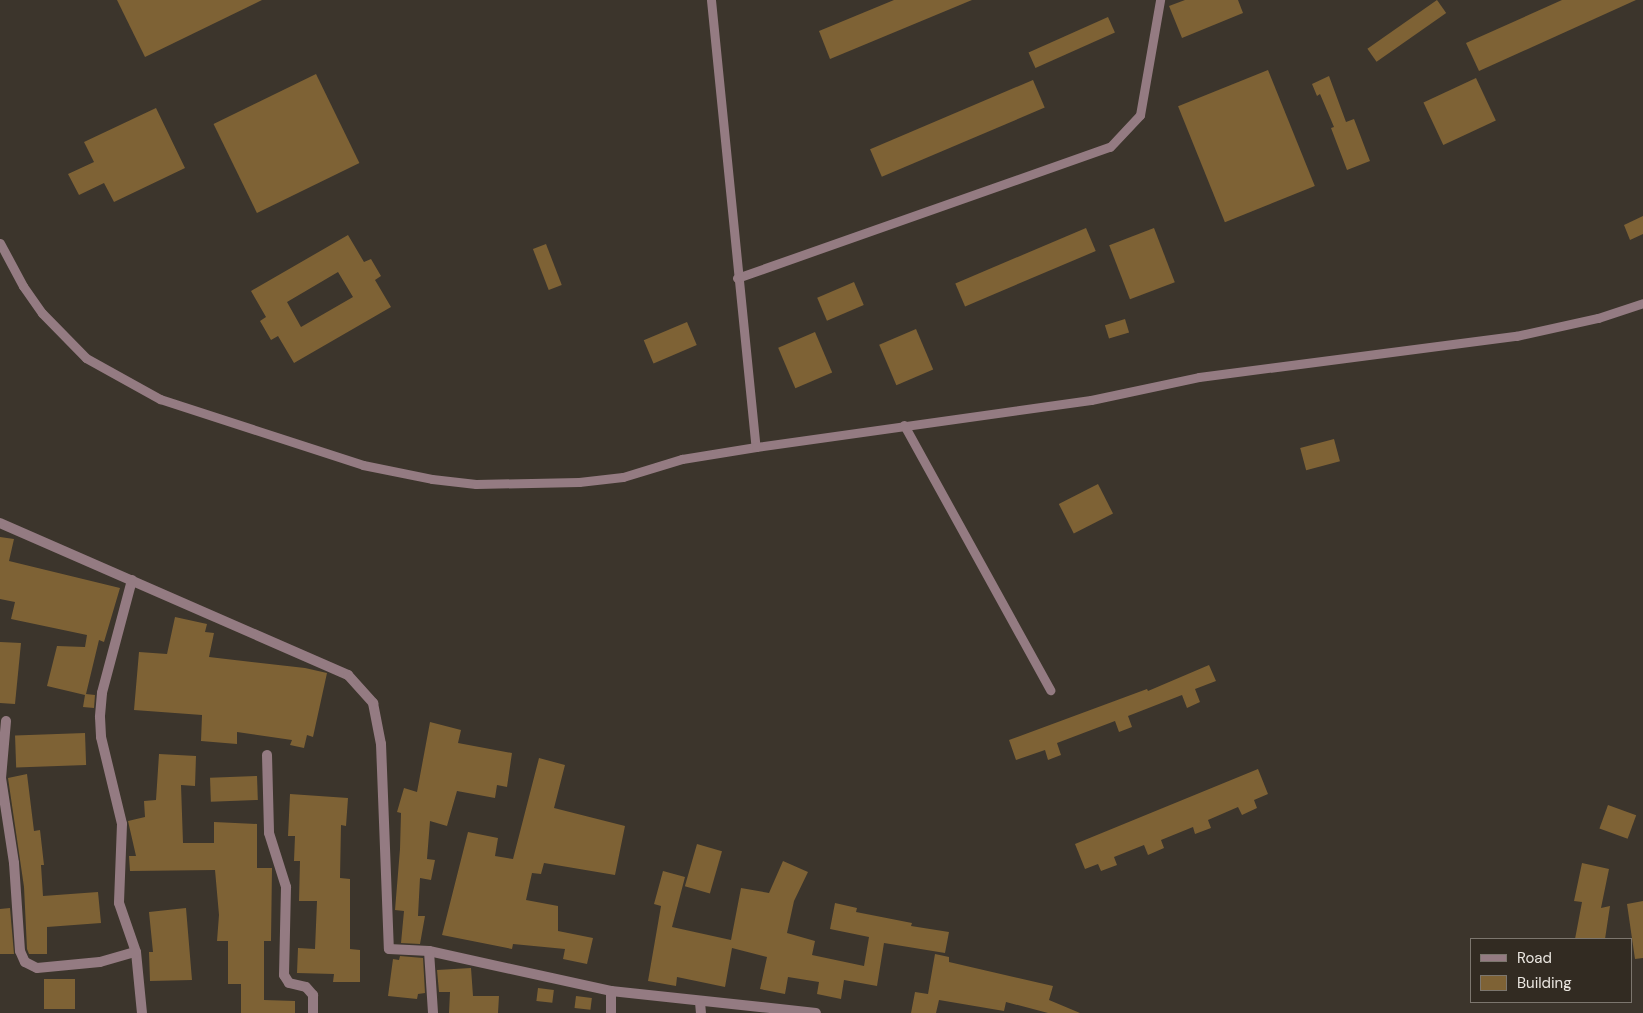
<!DOCTYPE html>
<html>
<head>
<meta charset="utf-8">
<style>
  body { margin:0 }
  #map { position:relative; width:1643px; height:1013px; overflow:hidden; background:#3c352c; font-family:"DM Sans",sans-serif }
  div>[style] { position:absolute }
  [style*='--x'] { left:calc(var(--x)*1px); top:calc(var(--y)*1px); width:calc(var(--w)*1px); rotate:calc(var(--a)*1deg) }
  .building>* { inset:0; background:#7e6235; transform-origin:0 0 }
  .lane>* { height:9px; margin:-4.5px; padding:0 4.5px; transform-origin:4.5px; border-radius:4.5px; background:#947b82 }
  .street>* { height:10px; margin:-5px; padding:0 5px; transform-origin:5px; border-radius:5px; background:#947b82 }
  span { translate:-50% -50%; white-space:nowrap; text-align:center; line-height:1.15; -webkit-text-stroke:5px #322b22; paint-order:stroke }
  .legend { position:absolute; left:1470px; top:938px; width:162px; height:65px; box-sizing:border-box; background:#322b22; border:1px solid #7c766e; margin:0; padding:6px 9px; list-style:none; font-size:15px; color:#eae6e0 }
  .legend li { display:flex; align-items:center; gap:10px; height:25px }
  .legend b { width:25px; border:1px solid #7c766e }
</style>
</head>
<body>
<div id="map">
  <div class="building">
    <div style="clip-path:polygon(117px 0,262px 0,145px 57px)"></div>
    <div style="clip-path:polygon(894px 0,972px 0,830px 59px,819px 31px)"></div>
    <div style="clip-path:polygon(1185px 0,1238px 0,1243px 13px,1182px 38px,1169px 6px)"></div>
    <div style="left:1437px;top:0;width:16px;height:85px;rotate:55deg"></div>
    <div style="clip-path:polygon(1562px 0,1636px 0,1479px 71px,1466px 43px)"></div>
    <div style="left:1108px;top:17px;width:17px;height:87px;rotate:66deg"></div>
    <div style="left:1268px;top:70px;width:125px;height:97px;rotate:68deg"></div>
    <div style="left:316px;top:74px;width:99px;height:114px;rotate:64deg"></div>
    <div style="clip-path:polygon(1329px 76px,1346px 122px,1354px 119px,1370px 161px,1347px 170px,1331px 128px,1334px 127px,1320px 94px,1317px 96px,1312px 84px)"></div>
    <div style="left:1476px;top:78px;width:47px;height:58px;rotate:65deg"></div>
    <div style="left:1033px;top:80px;width:30px;height:177px;rotate:67deg"></div>
    <div style="clip-path:polygon(156px 108px,185px 168px,114px 202px,104px 183px,79px 195px,68px 174px,94px 162px,84px 142px)"></div>
    <div style="clip-path:polygon(1643px 216px,1643px 234px,1630px 240px,1624px 225px)"></div>
    <div style="left:1086px;top:228px;width:25px;height:142px;rotate:67deg"></div>
    <div style="left:1154px;top:228px;width:58px;height:48px;rotate:69deg"></div>
    <div style="clip-path:polygon(evenodd,348px 235px,364px 262px,371px 259px,381px 276px,375px 280px,391px 307px,294px 363px,278px 336px,271px 340px,260px 321px,266px 317px,251px 291px,348px 235px,338px 272px,353px 297px,301px 327px,287px 302px,338px 272px)"></div>
    <div style="left:546px;top:244px;width:44px;height:14px;rotate:69deg"></div>
    <div style="left:854px;top:282px;width:25px;height:40px;rotate:67deg"></div>
    <div style="left:1125px;top:319px;width:14px;height:21px;rotate:73deg"></div>
    <div style="left:687px;top:322px;width:25px;height:47px;rotate:67deg"></div>
    <div style="left:916px;top:329px;width:44px;height:40px;rotate:67deg"></div>
    <div style="left:815px;top:332px;width:44px;height:40px;rotate:67deg"></div>
    <div style="left:1334px;top:439px;width:23px;height:35px;rotate:75deg"></div>
    <div style="left:1098px;top:484px;width:33px;height:44px;rotate:63deg"></div>
    <div style="clip-path:polygon(0 537px,14px 539px,9px 561px,120px 588px,104px 642px,99px 640px,86px 694px,95px 695px,94px 708px,83px 707px,85px 695px,47px 686px,57px 646px,85px 647px,87px 635px,11px 619px,15px 602px,0 599px)"></div>
    <div style="clip-path:polygon(175px 617px,207px 624px,205px 632px,214px 633px,209px 657px,305px 668px,327px 673px,313px 737px,307px 735px,304px 748px,290px 745px,292px 740px,237px 732px,237px 744px,201px 741px,202px 715px,134px 710px,139px 652px,167px 654px)"></div>
    <div style="clip-path:polygon(0 642px,21px 643px,15px 704px,0 703px)"></div>
    <div style="clip-path:polygon(1209px 665px,1216px 681px,1195px 689px,1200px 702px,1187px 708px,1182px 695px,1128px 716px,1132px 727px,1119px 732px,1115px 721px,1057px 743px,1061px 755px,1048px 760px,1045px 750px,1016px 760px,1009px 740px,1147px 689px,1148px 691px)"></div>
    <div style="clip-path:polygon(430px 722px,461px 730px,458px 743px,512px 753px,507px 787px,497px 785px,495px 798px,457px 791px,447px 826px,430px 821px,427px 859px,435px 860px,431px 880px,420px 878px,418px 916px,425px 916px,420px 944px,401px 943px,404px 911px,395px 910px,400px 849px,401px 813px,397px 812px,404px 788px,417px 792px)"></div>
    <div style="left:85px;top:733px;width:32px;height:70px;rotate:88deg"></div>
    <div style="clip-path:polygon(159px 754px,196px 756px,195px 786px,181px 785px,183px 843px,214px 843px,214px 822px,257px 824px,257px 868px,272px 868px,271px 941px,264px 941px,264px 1000px,295px 1001px,295px 1013px,241px 1013px,241px 984px,228px 984px,228px 941px,217px 941px,219px 915px,215px 870px,130px 871px,129px 856px,136px 856px,128px 821px,145px 817px,144px 801px,156px 800px)"></div>
    <div style="clip-path:polygon(539px 758px,565px 765px,554px 808px,625px 826px,615px 875px,544px 863px,541px 874px,532px 873px,526px 900px,558px 906px,558px 931px,593px 938px,587px 964px,563px 959px,565px 949px,513px 944px,512px 949px,442px 935px,468px 832px,498px 838px,495px 856px,513px 859px)"></div>
    <div style="clip-path:polygon(1258px 769px,1268px 794px,1254px 800px,1257px 808px,1242px 815px,1238px 807px,1208px 820px,1211px 828px,1195px 834px,1193px 827px,1161px 840px,1164px 848px,1148px 855px,1144px 845px,1114px 857px,1117px 865px,1101px 871px,1098px 864px,1085px 869px,1075px 844px)"></div>
    <div style="clip-path:polygon(27px 774px,34px 831px,40px 830px,44px 865px,41px 865px,43px 896px,98px 892px,101px 923px,47px 927px,47px 954px,29px 954px,27px 949px,24px 887px,8px 778px)"></div>
    <div style="left:257px;top:776px;width:24px;height:47px;rotate:88deg"></div>
    <div style="clip-path:polygon(290px 794px,348px 798px,346px 826px,341px 825px,340px 878px,350px 879px,350px 949px,360px 950px,360px 982px,333px 982px,334px 974px,297px 973px,298px 948px,315px 949px,317px 901px,299px 901px,300px 861px,294px 861px,295px 836px,288px 836px)"></div>
    <div style="left:1608px;top:805px;width:30px;height:25px;rotate:20deg"></div>
    <div style="left:697px;top:844px;width:26px;height:44px;rotate:16deg"></div>
    <div style="clip-path:polygon(783px 861px,808px 872px,794px 901px,787px 933px,815px 941px,812px 955px,864px 966px,869px 937px,830px 929px,835px 903px,857px 908px,856px 912px,912px 923px,911px 926px,949px 932px,945px 953px,884px 943px,877px 986px,844px 980px,841px 999px,817px 994px,819px 982px,788px 977px,785px 994px,760px 989px,767px 957px,732px 948px,725px 987px,677px 977px,676px 986px,648px 981px,661px 906px,654px 904px,663px 871px,685px 877px,672px 927px,731px 940px,741px 888px,769px 893px)"></div>
    <div style="clip-path:polygon(1582px 863px,1609px 869px,1601px 908px,1610px 906px,1605px 939px,1575px 939px,1582px 902px,1574px 901px)"></div>
    <div style="clip-path:polygon(1643px 901px,1643px 958px,1635px 959px,1627px 904px)"></div>
    <div style="clip-path:polygon(10px 908px,14px 954px,0 954px,0 909px)"></div>
    <div style="clip-path:polygon(186px 908px,192px 980px,150px 981px,149px 952px,153px 952px,149px 912px)"></div>
    <div style="clip-path:polygon(935px 954px,949px 957px,949px 962px,1053px 986px,1049px 1000px,1080px 1013px,1048px 1013px,1006px 1002px,1004px 1011px,939px 1000px,936px 1013px,911px 1013px,915px 992px,928px 994px)"></div>
    <div style="clip-path:polygon(400px 956px,423px 958px,425px 993px,418px 994px,417px 999px,388px 996px,393px 959px,399px 960px)"></div>
    <div style="clip-path:polygon(471px 968px,473px 996px,499px 996px,498px 1013px,449px 1013px,450px 992px,439px 992px,437px 970px)"></div>
    <div style="left:75px;top:979px;width:30px;height:31px;rotate:90deg"></div>
    <div style="left:538px;top:988px;width:16px;height:13px;rotate:7deg"></div>
    <div style="left:576px;top:996px;width:16px;height:12px;rotate:7deg"></div>
  </div>
  <div class="lane">
    <div style="--x:711;--y:0;--w:449;--a:84.3"></div>
    <div style="--x:0;--y:243;--w:49;--a:61.9"></div>
    <div style="--x:23;--y:286;--w:33;--a:55"></div>
    <div style="--x:42;--y:313;--w:63;--a:45.6"></div>
    <div style="--x:86;--y:358;--w:85;--a:29"></div>
    <div style="--x:160;--y:399;--w:213;--a:18"></div>
    <div style="--x:363;--y:465;--w:70;--a:11.5"></div>
    <div style="--x:432;--y:479;--w:44;--a:6.5"></div>
    <div style="--x:476;--y:484;--w:103;--a:-1.1"></div>
    <div style="--x:579;--y:482;--w:44;--a:-6.5"></div>
    <div style="--x:623;--y:477;--w:62;--a:-17"></div>
    <div style="--x:682;--y:459;--w:75;--a:-9.2"></div>
    <div style="--x:756;--y:447;--w:338;--a:-8"></div>
    <div style="--x:1091;--y:400;--w:110;--a:-12"></div>
    <div style="--x:1199;--y:377;--w:320;--a:-7.4"></div>
    <div style="--x:1516;--y:336;--w:84;--a:-12.4"></div>
    <div style="--x:1598;--y:318;--w:47;--a:-18.4"></div>
    <div style="--x:737;--y:278;--w:395;--a:-19.4"></div>
    <div style="--x:1110;--y:147;--w:44;--a:-46.8"></div>
    <div style="--x:1140;--y:115;--w:117;--a:-80.1"></div>
    <div style="--x:904;--y:425;--w:303;--a:61.1"></div>
  </div>
  <div class="street">
    <div style="--x:0;--y:523;--w:380;--a:23.6"></div>
    <div style="--x:348;--y:675;--w:38;--a:48"></div>
    <div style="--x:373;--y:703;--w:42;--a:79"></div>
    <div style="--x:381;--y:744;--w:205;--a:87.8"></div>
    <div style="--x:389;--y:949;--w:40;--a:2.9"></div>
    <div style="--x:429;--y:951;--w:186;--a:12.4"></div>
    <div style="--x:611;--y:991;--w:206;--a:6.1"></div>
    <div style="--x:132;--y:580;--w:117;--a:104.9"></div>
    <div style="--x:102;--y:693;--w:24;--a:95"></div>
    <div style="--x:100;--y:717;--w:20;--a:87"></div>
    <div style="--x:101;--y:737;--w:89;--a:76.4"></div>
    <div style="--x:122;--y:824;--w:79;--a:92.2"></div>
    <div style="--x:119;--y:903;--w:52;--a:70.9"></div>
    <div style="--x:136;--y:952;--w:61;--a:84.4"></div>
    <div style="--x:6;--y:721;--w:57;--a:95"></div>
    <div style="--x:1;--y:778;--w:86;--a:81.3"></div>
    <div style="--x:14;--y:863;--w:88;--a:86.1"></div>
    <div style="--x:20;--y:951;--w:12;--a:66"></div>
    <div style="--x:25;--y:962;--w:13;--a:27"></div>
    <div style="--x:37;--y:968;--w:63;--a:-5.4"></div>
    <div style="--x:100;--y:962;--w:37;--a:-16"></div>
    <div style="--x:267;--y:755;--w:78;--a:88.5"></div>
    <div style="--x:269;--y:833;--w:57;--a:72.5"></div>
    <div style="--x:286;--y:887;--w:88;--a:91.3"></div>
    <div style="--x:284;--y:975;--w:9;--a:58"></div>
    <div style="--x:289;--y:983;--w:17;--a:13"></div>
    <div style="--x:306;--y:987;--w:11;--a:49"></div>
    <div style="--x:313;--y:995;--w:18;--a:90"></div>
    <div style="--x:429;--y:951;--w:62;--a:86.3"></div>
    <div style="--x:700;--y:1002;--w:11;--a:85"></div>
    <div style="--x:611;--y:1013;--w:22;--a:-90"></div>
  </div>
  <ul class="legend">
  <li><b style="height:6px;background:#947b82"></b>Road</li>
  <li><b style="height:14px;background:#7e6235"></b>Building</li>
  </ul>
</div>
</body>
</html>
